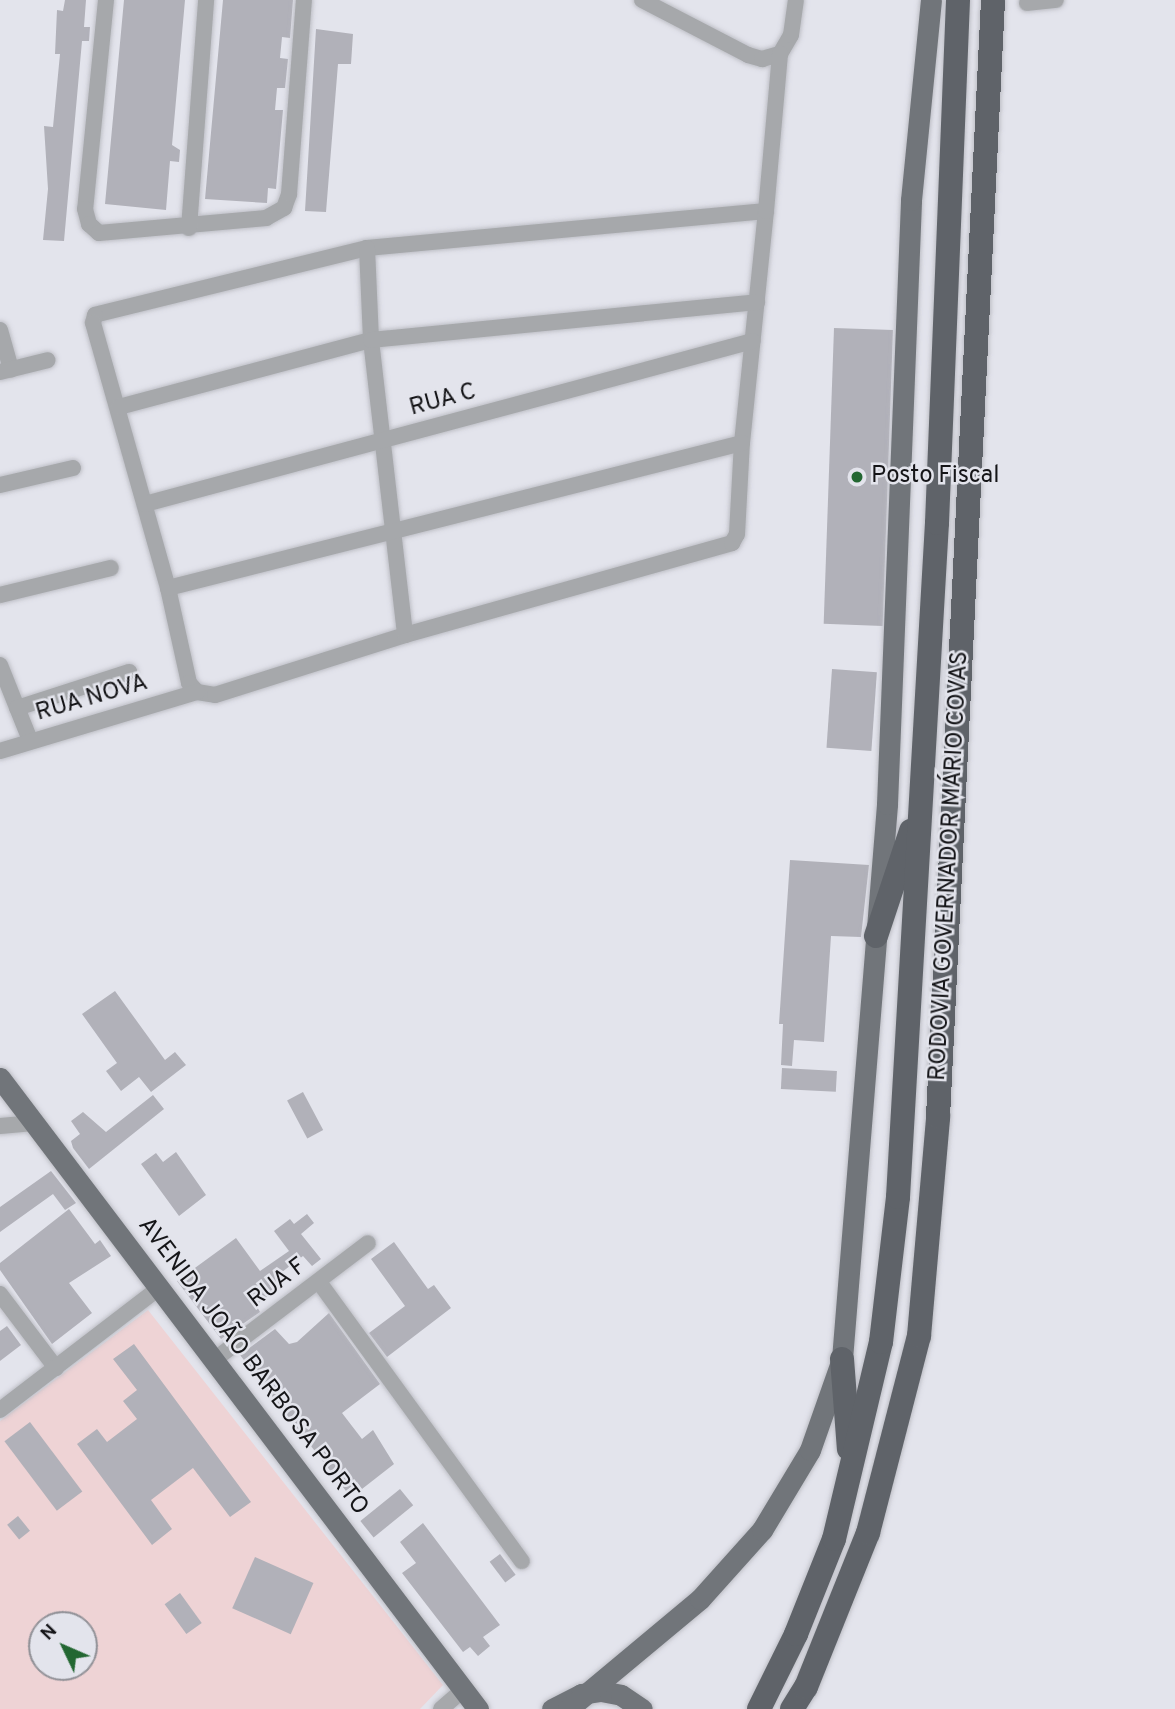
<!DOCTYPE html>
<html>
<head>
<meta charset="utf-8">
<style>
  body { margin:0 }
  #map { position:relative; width:1175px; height:1709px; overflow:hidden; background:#e3e4ec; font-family:Overpass,sans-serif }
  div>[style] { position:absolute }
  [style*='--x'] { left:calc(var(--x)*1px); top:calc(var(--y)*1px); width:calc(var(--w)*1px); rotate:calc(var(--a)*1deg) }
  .education>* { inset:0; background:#eed3d5 }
  .building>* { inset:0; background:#b1b1b9; transform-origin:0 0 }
  .roads { filter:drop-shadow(0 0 2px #bebfc6) drop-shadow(0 0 2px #bebfc6) }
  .minor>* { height:16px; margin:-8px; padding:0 8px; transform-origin:8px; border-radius:8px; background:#a6a8ab }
  .major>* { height:21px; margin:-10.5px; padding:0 10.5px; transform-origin:10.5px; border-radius:10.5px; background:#71757a }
  .highway>* { height:24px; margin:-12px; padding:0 12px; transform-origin:12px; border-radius:12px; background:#5f6369 }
  .dots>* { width:19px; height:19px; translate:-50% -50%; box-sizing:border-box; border:4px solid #e3e4ec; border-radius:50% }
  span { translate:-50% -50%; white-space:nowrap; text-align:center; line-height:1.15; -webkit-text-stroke:5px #e3e4ec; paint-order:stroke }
  .street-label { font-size:24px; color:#151518 }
  .poi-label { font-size:24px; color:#151518 }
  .left { translate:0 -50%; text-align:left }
  .north { position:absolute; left:28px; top:1611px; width:70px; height:70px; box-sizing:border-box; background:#e3e4ec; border:2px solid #919197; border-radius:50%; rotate:314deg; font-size:19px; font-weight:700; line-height:28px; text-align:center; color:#151518 }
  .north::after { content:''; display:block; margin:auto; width:24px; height:32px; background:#236732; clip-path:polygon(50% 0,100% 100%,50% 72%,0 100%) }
</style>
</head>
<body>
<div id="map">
  <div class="education">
    <div style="clip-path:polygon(evenodd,148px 1310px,443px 1685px,420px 1709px,0 1709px,0 1421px,148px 1310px,42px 1625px,84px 1625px,84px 1667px,42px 1667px,42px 1625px)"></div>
  </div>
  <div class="building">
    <div style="clip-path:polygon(65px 0,86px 0,84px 27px,90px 27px,89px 41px,82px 41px,64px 241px,43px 240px,48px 189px,44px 126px,53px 127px,60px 54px,55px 54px,57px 10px,63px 11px)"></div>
    <div style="clip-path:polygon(124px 0,185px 0,172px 145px,180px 150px,179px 162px,170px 161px,166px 210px,105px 204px)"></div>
    <div style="clip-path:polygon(223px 0,293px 0,290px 38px,282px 37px,280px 58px,288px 59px,285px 88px,277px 88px,275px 110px,283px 110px,276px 189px,268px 188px,267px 203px,205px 199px)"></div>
    <div style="clip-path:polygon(316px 29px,353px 34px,351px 64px,338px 64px,326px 212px,305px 211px)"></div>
    <div style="left:834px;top:328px;width:59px;height:296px;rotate:2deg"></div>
    <div style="left:832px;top:669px;width:45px;height:79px;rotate:4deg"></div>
    <div style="clip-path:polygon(790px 860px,869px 865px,861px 937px,831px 936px,824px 1042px,794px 1040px,792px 1066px,781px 1065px,783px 1024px,779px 1024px)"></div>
    <div style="clip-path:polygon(115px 991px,165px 1060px,175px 1052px,186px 1065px,151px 1092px,139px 1077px,121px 1091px,106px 1071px,117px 1063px,82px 1014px)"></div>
    <div style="left:782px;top:1068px;width:55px;height:21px;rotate:3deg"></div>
    <div style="left:303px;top:1092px;width:43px;height:18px;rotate:62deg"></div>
    <div style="clip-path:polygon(153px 1095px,164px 1109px,89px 1169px,73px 1148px,71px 1141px,80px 1134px,71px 1121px,83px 1112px,106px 1132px)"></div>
    <div style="clip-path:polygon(176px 1152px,206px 1195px,179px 1216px,141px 1164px,156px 1153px,163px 1162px)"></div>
    <div style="clip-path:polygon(51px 1171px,76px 1203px,65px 1210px,53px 1194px,0 1232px,0 1207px)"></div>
    <div style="clip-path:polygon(69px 1209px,95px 1244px,100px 1240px,111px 1256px,69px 1283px,92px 1313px,52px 1344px,0 1270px,0 1263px)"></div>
    <div style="clip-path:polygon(307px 1214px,314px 1223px,301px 1234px,321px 1259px,312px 1266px,303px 1256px,282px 1272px,285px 1276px,270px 1286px,274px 1292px,256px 1305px,260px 1312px,221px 1339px,177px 1281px,236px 1238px,260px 1271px,289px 1251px,274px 1231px,290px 1219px,294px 1224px)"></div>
    <div style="clip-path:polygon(394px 1242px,428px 1289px,434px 1285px,451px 1308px,387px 1357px,369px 1333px,405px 1306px,371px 1259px)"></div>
    <div style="clip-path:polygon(329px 1313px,380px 1384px,342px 1413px,362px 1439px,373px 1430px,394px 1464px,362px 1489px,357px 1482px,346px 1491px,240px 1355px,275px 1329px,289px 1344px,297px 1342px)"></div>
    <div style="clip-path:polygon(7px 1326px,21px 1345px,0 1361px,0 1331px)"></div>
    <div style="clip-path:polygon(134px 1344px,251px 1502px,230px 1517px,193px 1468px,151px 1500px,172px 1529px,152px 1545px,77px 1444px,97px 1429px,107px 1442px,137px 1419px,123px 1401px,137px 1390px,113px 1359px)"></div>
    <div style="left:30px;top:1422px;width:87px;height:32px;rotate:53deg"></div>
    <div style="left:400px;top:1489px;width:21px;height:51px;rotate:51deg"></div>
    <div style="left:18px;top:1516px;width:19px;height:14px;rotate:51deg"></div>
    <div style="clip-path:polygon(423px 1523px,500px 1625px,483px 1637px,490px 1646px,478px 1656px,470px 1647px,463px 1652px,402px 1573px,416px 1563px,400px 1542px)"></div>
    <div style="left:500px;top:1554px;width:26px;height:13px;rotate:53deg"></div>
    <div style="left:255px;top:1557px;width:64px;height:56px;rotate:24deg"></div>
    <div style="left:180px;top:1593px;width:37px;height:19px;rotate:54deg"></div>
  </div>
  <div class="roads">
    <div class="minor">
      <div style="--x:106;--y:0;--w:210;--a:95.7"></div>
      <div style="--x:85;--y:209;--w:16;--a:75"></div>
      <div style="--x:89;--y:224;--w:13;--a:42"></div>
      <div style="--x:99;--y:233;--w:168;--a:-5.1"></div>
      <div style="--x:266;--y:218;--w:21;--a:-29"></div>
      <div style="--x:284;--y:208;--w:15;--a:-70"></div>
      <div style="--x:289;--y:194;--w:195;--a:-85.6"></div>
      <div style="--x:642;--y:0;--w:119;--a:27.4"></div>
      <div style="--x:748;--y:55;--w:15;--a:16"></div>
      <div style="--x:762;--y:59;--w:19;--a:-16"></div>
      <div style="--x:1027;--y:3;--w:29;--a:-6"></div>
      <div style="--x:780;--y:54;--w:22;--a:-60"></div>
      <div style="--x:791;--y:35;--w:35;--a:-82"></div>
      <div style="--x:766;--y:211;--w:401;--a:174.7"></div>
      <div style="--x:367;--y:248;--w:280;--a:166.2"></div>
      <div style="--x:95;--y:315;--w:8;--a:104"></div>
      <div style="--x:93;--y:323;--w:275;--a:74.2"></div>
      <div style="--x:168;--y:588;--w:97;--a:77.5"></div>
      <div style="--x:189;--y:683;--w:12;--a:48"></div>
      <div style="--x:197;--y:692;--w:18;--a:9"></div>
      <div style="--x:215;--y:695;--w:199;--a:-17.5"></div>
      <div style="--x:405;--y:635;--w:340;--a:-15.7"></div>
      <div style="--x:732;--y:543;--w:10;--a:-61"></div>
      <div style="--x:737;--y:534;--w:91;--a:-86.9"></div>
      <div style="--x:742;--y:443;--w:233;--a:-84.1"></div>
      <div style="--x:766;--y:211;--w:158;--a:-84.9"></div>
      <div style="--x:189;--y:228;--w:229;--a:-85.7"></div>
      <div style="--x:367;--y:248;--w:92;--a:87.5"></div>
      <div style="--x:371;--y:340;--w:297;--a:83.4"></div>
      <div style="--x:0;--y:330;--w:41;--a:74.2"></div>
      <div style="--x:0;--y:372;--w:49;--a:-14"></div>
      <div style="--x:119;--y:407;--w:261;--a:-14.9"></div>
      <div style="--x:371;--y:340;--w:388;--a:-5.6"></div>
      <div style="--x:0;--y:485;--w:75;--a:-13.1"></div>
      <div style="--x:145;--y:504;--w:629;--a:-15.01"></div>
      <div style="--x:168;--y:588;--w:592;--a:-14.18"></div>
      <div style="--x:0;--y:595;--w:114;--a:-13.7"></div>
      <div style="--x:0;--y:665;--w:81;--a:68.2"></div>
      <div style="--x:17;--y:708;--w:118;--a:-17.8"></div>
      <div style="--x:0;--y:751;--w:206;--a:-16.7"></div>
      <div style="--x:0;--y:1126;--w:34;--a:-5"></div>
      <div style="--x:319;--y:1282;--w:345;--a:54"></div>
      <div style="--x:0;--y:1294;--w:93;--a:52.9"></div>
      <div style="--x:214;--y:1360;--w:193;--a:-37.2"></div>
      <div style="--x:0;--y:1410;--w:200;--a:-37.5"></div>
      <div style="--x:441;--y:1709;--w:29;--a:-41"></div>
    </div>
    <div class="major">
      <div style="--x:0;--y:1078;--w:792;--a:52.86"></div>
      <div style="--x:552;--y:1709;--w:33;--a:-27"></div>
      <div style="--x:581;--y:1694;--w:20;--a:-9"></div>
      <div style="--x:601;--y:1691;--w:20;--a:11"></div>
      <div style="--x:621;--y:1695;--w:25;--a:34"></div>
      <div style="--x:568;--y:1709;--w:172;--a:-39.8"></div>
      <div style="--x:700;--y:1599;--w:93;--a:-48.1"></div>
      <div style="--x:762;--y:1530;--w:93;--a:-59"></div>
      <div style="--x:810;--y:1450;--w:96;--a:-70.6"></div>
      <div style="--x:842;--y:1359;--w:557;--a:-85.36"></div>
      <div style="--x:887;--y:804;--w:604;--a:-87.72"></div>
      <div style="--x:911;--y:200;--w:201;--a:-84.3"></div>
    </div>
    <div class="highway">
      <div style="--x:876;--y:936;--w:111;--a:-71.6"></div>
      <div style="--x:842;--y:1359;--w:90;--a:85.6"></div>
      <div style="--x:759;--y:1709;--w:84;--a:-63.7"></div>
      <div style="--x:796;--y:1634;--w:102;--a:-68.2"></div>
      <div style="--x:834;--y:1539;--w:203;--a:-76.6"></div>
      <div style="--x:881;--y:1342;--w:146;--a:-83.3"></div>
      <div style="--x:898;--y:1197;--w:675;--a:-86.69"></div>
      <div style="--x:937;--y:523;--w:523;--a:-87.7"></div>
      <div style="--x:792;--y:1709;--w:26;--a:-58"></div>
      <div style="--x:806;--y:1687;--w:166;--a:-68.1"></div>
      <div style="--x:868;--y:1533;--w:203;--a:-75.5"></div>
      <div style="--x:919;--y:1336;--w:220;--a:-85"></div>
      <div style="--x:938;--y:1117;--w:1118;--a:-87.18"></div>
    </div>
  </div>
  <div class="dots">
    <div style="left:857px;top:477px;background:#236732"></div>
  </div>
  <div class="street-label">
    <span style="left:443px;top:401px;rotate:-15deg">RUA C</span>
    <span style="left:92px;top:699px;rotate:-16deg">RUA NOVA</span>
    <span style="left:950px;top:866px;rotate:-87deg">RODOVIA GOVERNADOR MÁRIO COVAS</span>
    <span style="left:278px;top:1284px;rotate:-37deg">RUA F</span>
    <span style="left:252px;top:1367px;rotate:53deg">AVENIDA JOÃO BARBOSA PORTO</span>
  </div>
  <div class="poi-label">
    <span class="left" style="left:871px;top:477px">Posto Fiscal</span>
  </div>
  <div class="north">N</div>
</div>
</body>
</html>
